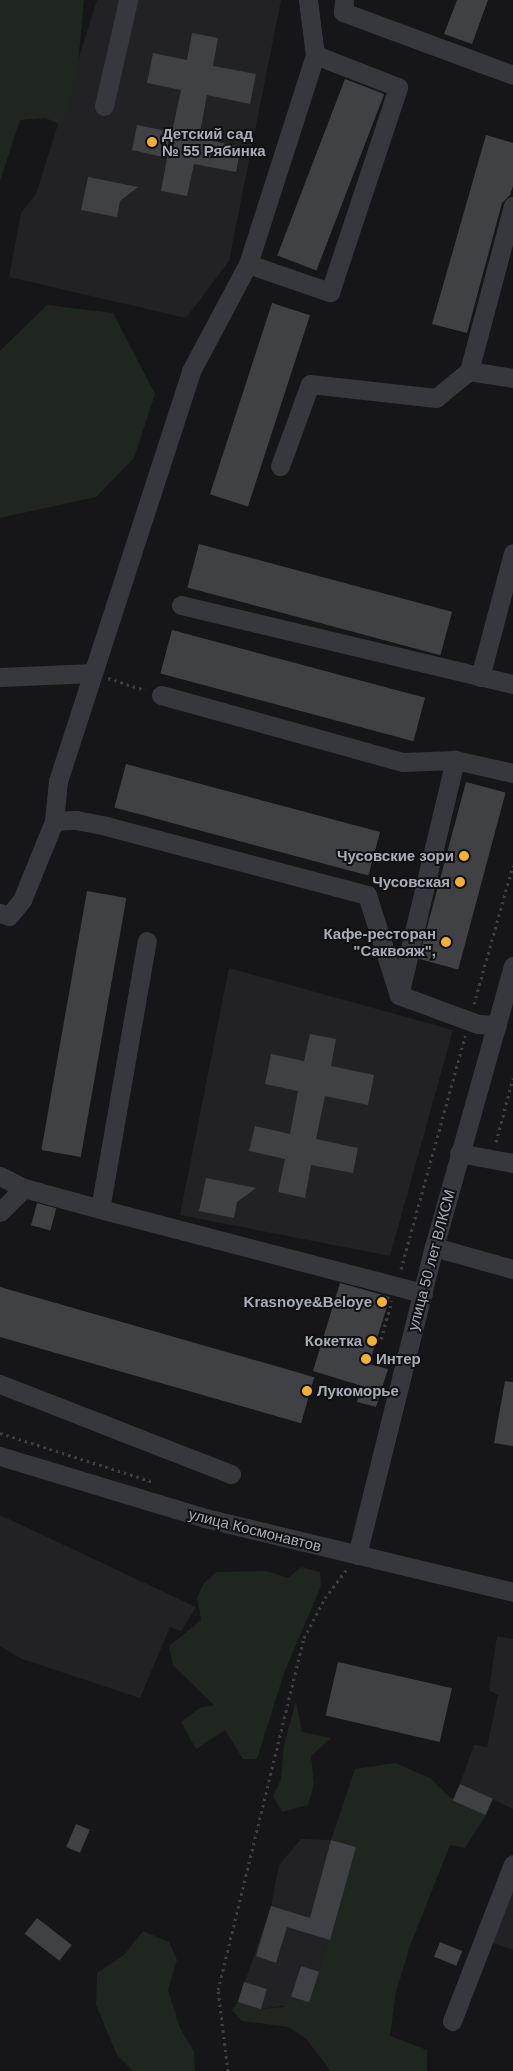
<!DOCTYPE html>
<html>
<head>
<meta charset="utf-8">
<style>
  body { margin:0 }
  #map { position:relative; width:513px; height:2071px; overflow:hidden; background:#161618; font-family:Helvetica,sans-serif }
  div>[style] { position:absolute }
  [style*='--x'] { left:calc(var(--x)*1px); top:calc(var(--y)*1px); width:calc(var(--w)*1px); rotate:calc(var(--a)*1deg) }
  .built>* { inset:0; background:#222225 }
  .green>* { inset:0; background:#1e261f }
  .building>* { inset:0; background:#404145; transform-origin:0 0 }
  .path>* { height:3px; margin-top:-1.5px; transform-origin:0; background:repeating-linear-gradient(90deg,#3d3f44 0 2.5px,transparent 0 6.5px) }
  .minor>* { height:19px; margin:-9.5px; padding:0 9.5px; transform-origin:9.5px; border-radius:9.5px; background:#37383d }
  .dots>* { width:14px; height:14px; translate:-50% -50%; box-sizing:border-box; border:2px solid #111113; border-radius:50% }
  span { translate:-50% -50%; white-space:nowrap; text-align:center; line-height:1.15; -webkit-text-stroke:4px #111113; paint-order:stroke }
  .poi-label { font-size:15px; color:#a8adb8; font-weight:700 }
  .left { translate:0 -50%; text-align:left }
  .right { translate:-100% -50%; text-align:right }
  .street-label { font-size:15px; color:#a8adb8 }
</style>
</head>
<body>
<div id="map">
  <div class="built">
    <div style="clip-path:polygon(97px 0,281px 0,229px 261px,186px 318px,9px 277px,21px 213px,36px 194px)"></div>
    <div style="clip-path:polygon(229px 968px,453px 1030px,390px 1256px,180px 1215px)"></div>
    <div style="clip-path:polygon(0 1515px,196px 1607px,181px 1631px,170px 1627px,140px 1698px,22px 1659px,0 1646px)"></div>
    <div style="clip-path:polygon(497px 1636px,513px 1639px,513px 1809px,460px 1784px,474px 1745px,487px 1747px,498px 1695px,489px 1690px)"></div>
    <div style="clip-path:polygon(301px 1839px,331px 1840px,356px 1847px,309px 2002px,261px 2009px,238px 2002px,271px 1906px,279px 1865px)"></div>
    <div style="clip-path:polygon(513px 1884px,513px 1950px,490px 1942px)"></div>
  </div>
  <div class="green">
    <div style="clip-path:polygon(0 0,84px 0,77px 75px,62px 125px,45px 118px,20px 120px,0 181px)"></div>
    <div style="clip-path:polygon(47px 305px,113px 313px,155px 394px,134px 458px,96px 497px,0 518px,0 351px)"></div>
    <div style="clip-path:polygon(301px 1567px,320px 1572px,321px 1586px,284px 1673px,257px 1759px,243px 1759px,225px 1730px,196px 1749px,181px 1722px,200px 1708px,214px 1705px,173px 1665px,169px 1646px,201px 1620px,197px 1598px,204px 1583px,217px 1572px,266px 1571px,288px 1578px)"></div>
    <div style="clip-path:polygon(296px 1701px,302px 1732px,331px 1738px,311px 1756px,314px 1783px,308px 1805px,282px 1812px,273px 1796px,281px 1779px,284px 1745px)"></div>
    <div style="clip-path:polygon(395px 1763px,430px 1778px,453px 1800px,486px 1815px,465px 1848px,450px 1845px,410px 1946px,396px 1992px,390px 2036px,427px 2050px,427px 2071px,331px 2071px,306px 2039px,289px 2027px,242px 2021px,232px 2010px,238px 2002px,261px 2009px,283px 2007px,291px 1996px,309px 2002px,356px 1847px,331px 1840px,355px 1769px)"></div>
    <div style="clip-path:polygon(143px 1931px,169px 1942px,177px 1960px,168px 1990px,180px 2028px,194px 2051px,195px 2071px,133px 2071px,117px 2055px,96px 2005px,97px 1973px,124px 1955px)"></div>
  </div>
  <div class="building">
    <div style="clip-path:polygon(457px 0,488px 0,472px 44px,444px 34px)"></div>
    <div style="clip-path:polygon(192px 33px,218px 38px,213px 66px,256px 74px,250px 104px,207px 95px,199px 138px,241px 147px,236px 172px,194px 164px,187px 196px,161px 191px,167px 158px,132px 150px,137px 125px,172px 132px,181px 90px,147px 83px,153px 53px,187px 60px)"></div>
    <div style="left:345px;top:79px;width:42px;height:189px;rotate:21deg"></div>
    <div style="clip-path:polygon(486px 135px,513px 143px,513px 186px,510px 195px,502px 203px,467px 333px,432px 324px)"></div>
    <div style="clip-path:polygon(88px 177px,138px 187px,120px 201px,117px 217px,81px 210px)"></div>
    <div style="left:272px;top:303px;width:40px;height:201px;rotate:18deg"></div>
    <div style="left:199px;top:544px;width:262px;height:45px;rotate:15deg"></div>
    <div style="left:172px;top:630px;width:262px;height:45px;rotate:15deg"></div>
    <div style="left:126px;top:764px;width:263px;height:45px;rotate:15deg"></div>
    <div style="left:466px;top:782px;width:41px;height:183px;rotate:15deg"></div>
    <div style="left:87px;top:891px;width:40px;height:263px;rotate:10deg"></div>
    <div style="clip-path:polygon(310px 1034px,336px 1039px,331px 1066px,374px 1075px,368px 1105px,325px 1096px,316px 1139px,358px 1148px,353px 1173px,311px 1165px,305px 1198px,278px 1192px,285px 1159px,249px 1151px,255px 1126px,290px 1134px,298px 1091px,265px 1084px,271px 1054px,304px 1061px)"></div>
    <div style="clip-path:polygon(206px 1178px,256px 1188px,237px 1202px,234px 1218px,199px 1211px)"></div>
    <div style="left:37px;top:1203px;width:20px;height:23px;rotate:15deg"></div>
    <div style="clip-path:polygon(340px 1283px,390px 1297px,369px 1364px,388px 1369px,376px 1407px,357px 1402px,362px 1386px,313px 1371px)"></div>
    <div style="left:0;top:1287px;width:327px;height:48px;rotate:16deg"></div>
    <div style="clip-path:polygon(505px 1381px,513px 1382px,513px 1446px,494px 1443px)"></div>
    <div style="left:338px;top:1662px;width:117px;height:55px;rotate:13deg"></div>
    <div style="left:460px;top:1784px;width:36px;height:18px;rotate:24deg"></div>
    <div style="left:76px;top:1824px;width:15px;height:25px;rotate:23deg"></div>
    <div style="clip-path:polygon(331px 1840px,356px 1847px,330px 1940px,287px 1927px,276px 1963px,256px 1956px,271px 1906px,310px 1918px)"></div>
    <div style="left:37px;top:1918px;width:44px;height:20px;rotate:38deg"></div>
    <div style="left:440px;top:1942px;width:24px;height:16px;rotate:22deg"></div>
    <div style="left:301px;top:1966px;width:19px;height:32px;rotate:18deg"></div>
    <div style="left:244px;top:1982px;width:24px;height:21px;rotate:17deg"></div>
  </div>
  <div class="path">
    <div style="--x:108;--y:678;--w:39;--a:18"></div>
    <div style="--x:474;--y:1004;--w:144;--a:-74.3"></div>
    <div style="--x:496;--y:1142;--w:66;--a:-75.1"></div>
    <div style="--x:401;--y:1269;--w:242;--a:-74.6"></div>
    <div style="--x:381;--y:1339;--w:40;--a:-74"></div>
    <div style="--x:0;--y:1433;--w:162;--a:17.7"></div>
    <div style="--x:228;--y:2071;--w:82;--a:-97"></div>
    <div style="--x:218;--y:1990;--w:362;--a:-76.3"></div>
    <div style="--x:304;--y:1638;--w:45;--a:-62.3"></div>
    <div style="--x:325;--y:1598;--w:35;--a:-53"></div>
  </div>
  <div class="minor">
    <div style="--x:344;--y:0;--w:12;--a:95"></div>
    <div style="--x:343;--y:12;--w:181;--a:20.3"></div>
    <div style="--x:104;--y:106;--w:109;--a:-77.2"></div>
    <div style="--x:248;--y:264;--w:87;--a:18.9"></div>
    <div style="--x:330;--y:292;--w:216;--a:-71.6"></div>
    <div style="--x:398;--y:87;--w:89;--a:-158.9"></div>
    <div style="--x:469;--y:371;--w:45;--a:9"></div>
    <div style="--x:280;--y:466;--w:87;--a:-69.9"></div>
    <div style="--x:310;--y:384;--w:127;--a:6.3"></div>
    <div style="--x:436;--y:398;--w:43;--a:-39.3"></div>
    <div style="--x:469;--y:371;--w:171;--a:-75.1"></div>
    <div style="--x:181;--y:605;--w:341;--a:13.4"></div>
    <div style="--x:0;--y:677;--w:93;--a:-2.5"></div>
    <div style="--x:480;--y:677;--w:128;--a:-75.1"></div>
    <div style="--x:161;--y:695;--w:251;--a:15.5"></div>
    <div style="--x:403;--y:762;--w:52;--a:-2.2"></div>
    <div style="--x:455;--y:760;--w:59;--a:12.6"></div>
    <div style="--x:54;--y:821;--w:40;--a:-84.3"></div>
    <div style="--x:58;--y:781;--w:431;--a:-72"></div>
    <div style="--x:191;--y:371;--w:121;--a:-62"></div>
    <div style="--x:248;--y:264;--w:219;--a:-72.2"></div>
    <div style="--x:315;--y:55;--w:55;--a:-97.3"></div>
    <div style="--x:0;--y:913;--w:9;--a:18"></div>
    <div style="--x:9;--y:916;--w:21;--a:-51"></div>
    <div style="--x:22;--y:900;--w:85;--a:-67.9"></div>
    <div style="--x:54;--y:821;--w:22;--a:-3"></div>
    <div style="--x:76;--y:820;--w:31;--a:11"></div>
    <div style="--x:106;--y:826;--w:270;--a:14.8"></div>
    <div style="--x:367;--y:895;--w:105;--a:72.3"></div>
    <div style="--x:399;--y:995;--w:84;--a:20.2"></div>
    <div style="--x:478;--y:1024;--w:19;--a:3"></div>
    <div style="--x:399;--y:995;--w:242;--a:-76.6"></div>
    <div style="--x:459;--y:1153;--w:55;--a:10.5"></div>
    <div style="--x:0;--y:1176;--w:27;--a:27"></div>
    <div style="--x:24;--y:1188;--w:79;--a:15.4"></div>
    <div style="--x:100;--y:1209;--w:334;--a:14.6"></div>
    <div style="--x:100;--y:1209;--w:272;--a:-80.1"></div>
    <div style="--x:0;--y:1212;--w:34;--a:-45"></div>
    <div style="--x:434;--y:1247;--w:82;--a:15.6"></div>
    <div style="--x:0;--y:1384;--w:248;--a:21.3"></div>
    <div style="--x:0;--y:1456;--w:214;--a:16.8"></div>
    <div style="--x:205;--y:1518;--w:317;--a:13.5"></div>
    <div style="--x:357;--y:1555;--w:317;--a:-76"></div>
    <div style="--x:434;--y:1247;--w:292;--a:-74.3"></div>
    <div style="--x:452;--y:2021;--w:168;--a:-68.8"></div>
  </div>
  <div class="dots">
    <div style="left:152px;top:142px;background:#f2b134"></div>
    <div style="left:464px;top:856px;background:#f2b134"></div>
    <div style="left:460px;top:882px;background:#f2b134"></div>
    <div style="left:446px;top:942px;background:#f2b134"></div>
    <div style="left:382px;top:1302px;background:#f2b134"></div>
    <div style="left:372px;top:1341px;background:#f2b134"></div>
    <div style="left:366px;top:1359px;background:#f2b134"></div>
    <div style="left:307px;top:1391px;background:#f2b134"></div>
  </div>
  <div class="poi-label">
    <span class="left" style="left:162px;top:142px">Детский сад<br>№ 55 Рябинка</span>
    <span class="right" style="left:454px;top:856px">Чусовские зори</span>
    <span class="right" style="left:450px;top:882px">Чусовская</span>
    <span class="right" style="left:436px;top:942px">Кафе-ресторан<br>"Саквояж",</span>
    <span class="right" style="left:372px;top:1302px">Krasnoye&amp;Beloye</span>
    <span class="right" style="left:362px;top:1341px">Кокетка</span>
    <span class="left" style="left:376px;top:1359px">Интер</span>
    <span class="left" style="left:317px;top:1391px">Лукоморье</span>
  </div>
  <div class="street-label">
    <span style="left:431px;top:1260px;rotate:-75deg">улица 50 лет ВЛКСМ</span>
    <span style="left:255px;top:1530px;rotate:14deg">улица Космонавтов</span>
  </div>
</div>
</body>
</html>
